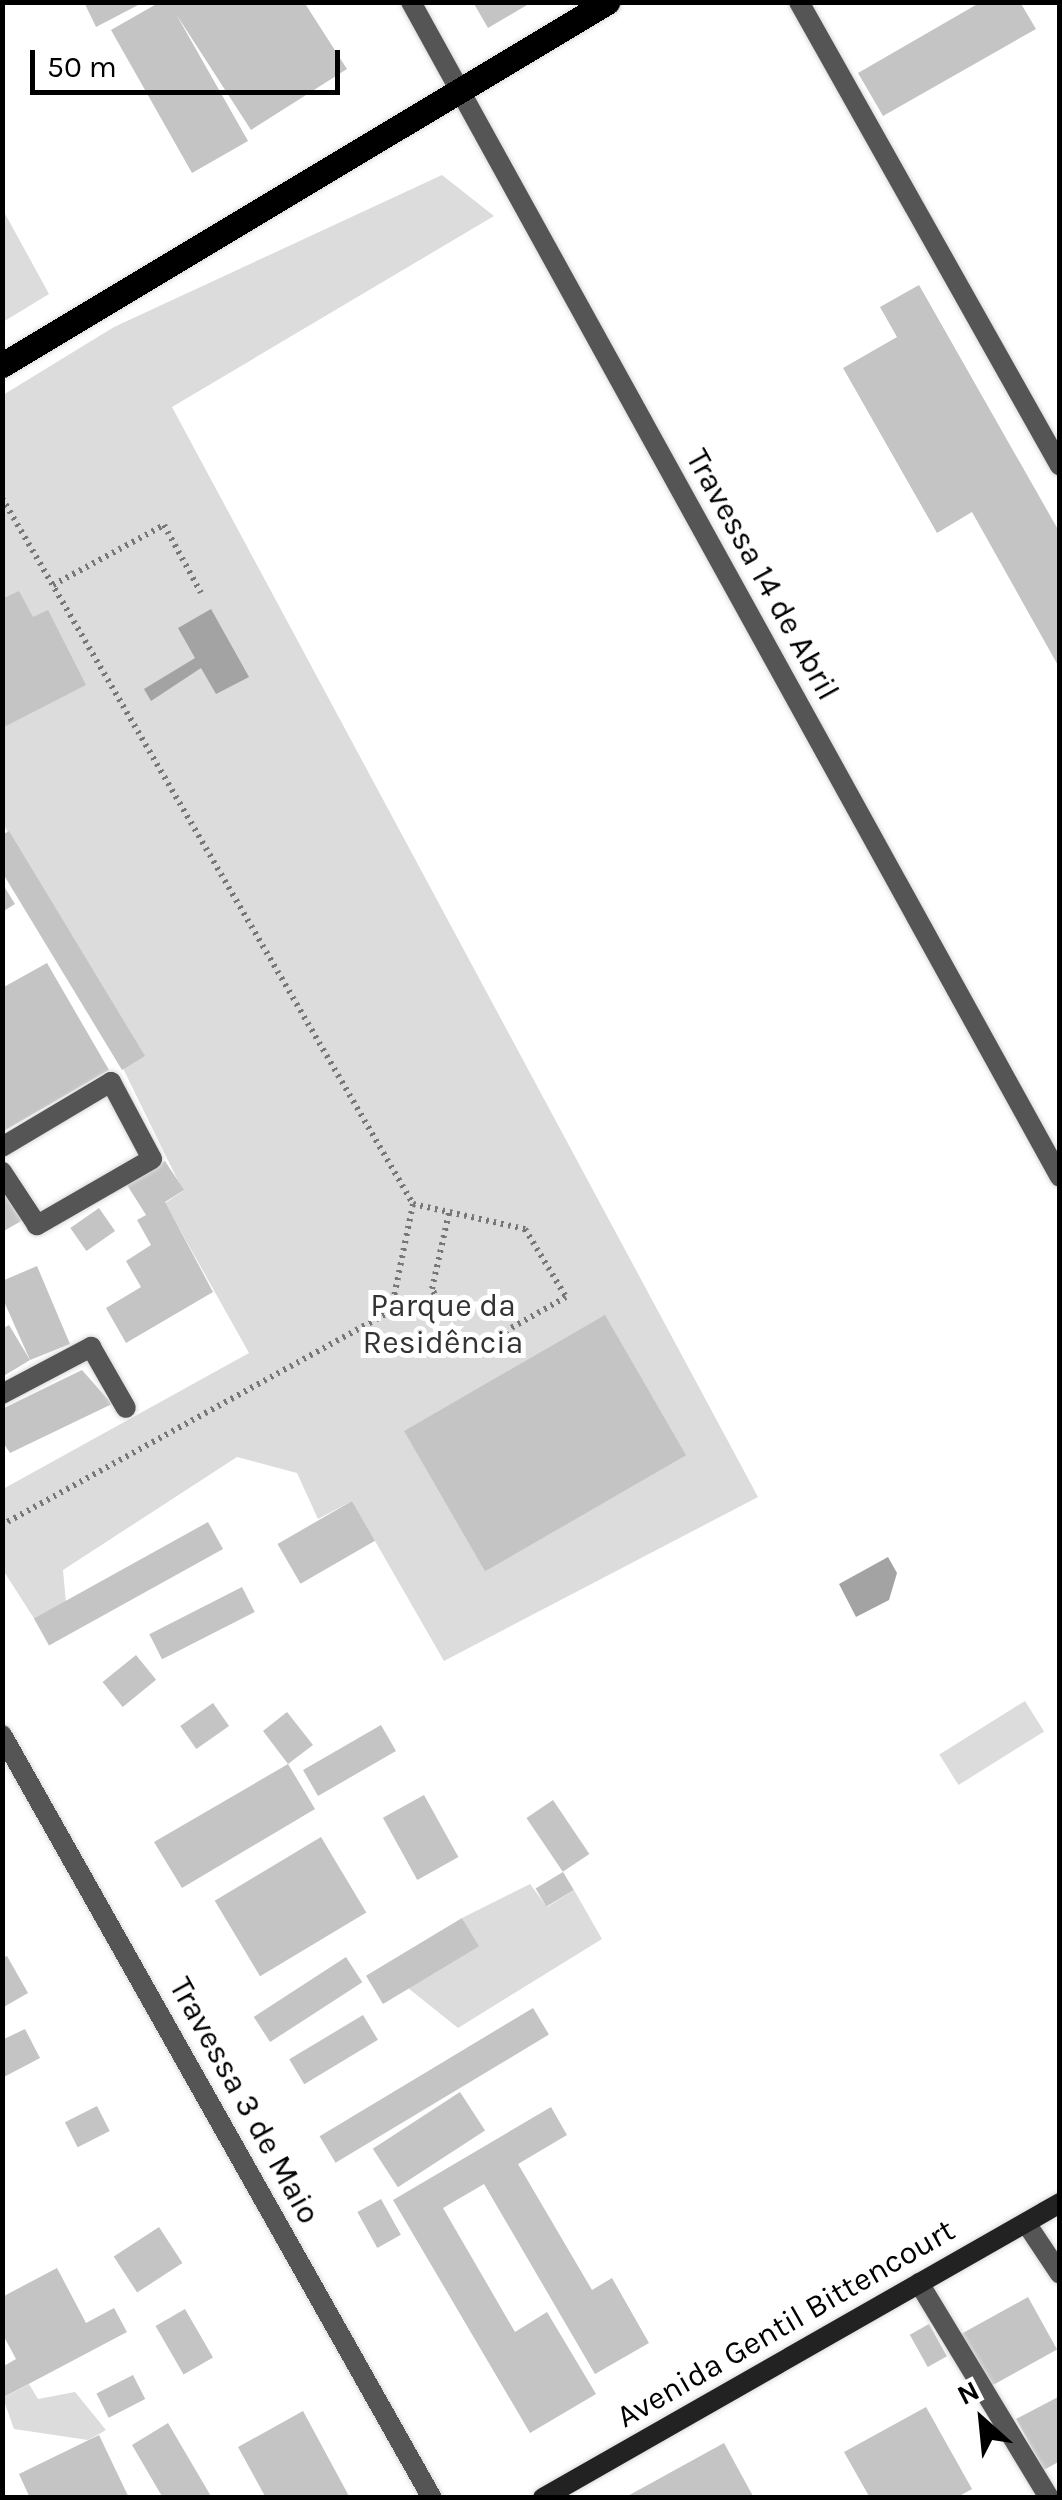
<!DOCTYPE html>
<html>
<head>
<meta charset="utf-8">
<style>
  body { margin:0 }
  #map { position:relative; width:1062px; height:2500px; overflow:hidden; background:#fff; font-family:Karla,sans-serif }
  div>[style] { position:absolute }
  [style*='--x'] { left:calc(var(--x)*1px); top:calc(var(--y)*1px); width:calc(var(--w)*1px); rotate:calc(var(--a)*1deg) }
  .green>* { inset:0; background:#dcdcdc; transform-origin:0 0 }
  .water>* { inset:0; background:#a3a3a3 }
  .building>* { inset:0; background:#c4c4c4; transform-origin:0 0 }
  .path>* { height:6px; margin-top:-3px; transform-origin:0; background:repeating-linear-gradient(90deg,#777 0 2.5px,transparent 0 7.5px) }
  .roads { filter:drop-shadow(0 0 2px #dbdbdb) drop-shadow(0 0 2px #dbdbdb) }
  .service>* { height:20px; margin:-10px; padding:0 10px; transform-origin:10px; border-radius:10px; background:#555 }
  .minor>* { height:20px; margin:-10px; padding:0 10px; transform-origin:10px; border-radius:10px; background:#555 }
  .secondary>* { height:20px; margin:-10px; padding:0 10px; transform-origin:10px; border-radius:10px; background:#222 }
  .primary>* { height:25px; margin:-12.5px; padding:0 12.5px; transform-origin:12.5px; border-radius:12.5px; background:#000 }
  span { translate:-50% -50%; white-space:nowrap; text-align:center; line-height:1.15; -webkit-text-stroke:10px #fff; paint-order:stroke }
  .street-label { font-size:32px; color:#000 }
  .park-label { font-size:32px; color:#333 }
  .frame { position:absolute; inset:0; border:5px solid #000; pointer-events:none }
  .north { position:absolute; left:932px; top:2370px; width:100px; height:100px; -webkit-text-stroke:8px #fff; paint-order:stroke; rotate:333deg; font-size:28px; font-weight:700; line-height:40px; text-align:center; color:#000 }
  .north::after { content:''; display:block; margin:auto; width:35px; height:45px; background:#000; clip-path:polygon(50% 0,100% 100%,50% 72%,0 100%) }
  .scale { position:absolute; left:30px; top:50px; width:310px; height:45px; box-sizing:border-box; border:5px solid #000; border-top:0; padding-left:12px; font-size:30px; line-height:35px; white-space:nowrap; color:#000; -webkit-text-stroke:8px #fff; paint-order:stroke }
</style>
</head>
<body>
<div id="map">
  <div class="green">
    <div style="clip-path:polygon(442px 175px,494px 216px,172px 407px,758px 1497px,444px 1661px,352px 1501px,318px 1519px,297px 1473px,237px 1457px,63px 1570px,66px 1603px,35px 1620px,3px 1570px,3px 1489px,249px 1353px,165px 1203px,183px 1191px,3px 823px,3px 395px,114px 327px)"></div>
    <div style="clip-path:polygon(3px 210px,49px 294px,3px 322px,2px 322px)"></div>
    <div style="left:1025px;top:1701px;width:36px;height:101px;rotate:58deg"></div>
    <div style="clip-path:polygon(530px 1884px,547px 1907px,574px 1890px,602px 1939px,458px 2028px,408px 1988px,478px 1946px,462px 1918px)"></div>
    <div style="clip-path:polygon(29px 2384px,38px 2399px,75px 2392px,106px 2430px,88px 2440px,14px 2429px,3px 2398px)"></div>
  </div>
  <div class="water">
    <div style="clip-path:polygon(211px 609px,249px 677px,216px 694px,201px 668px,151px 701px,144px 689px,195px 658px,178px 628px)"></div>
    <div style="clip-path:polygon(888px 1557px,897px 1573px,889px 1600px,856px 1617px,839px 1584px)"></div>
  </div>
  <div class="building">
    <div style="clip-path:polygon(84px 2px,144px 2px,96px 27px)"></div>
    <div style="clip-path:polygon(160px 2px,304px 2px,347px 69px,251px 130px,176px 14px,248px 141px,192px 173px,111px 30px)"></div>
    <div style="clip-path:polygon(473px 2px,526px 2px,527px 5px,488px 28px)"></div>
    <div style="clip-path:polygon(981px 2px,1020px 2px,1036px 29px,883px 116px,858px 73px)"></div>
    <div style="clip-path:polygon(919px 285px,1060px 533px,1060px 669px,972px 512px,937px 533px,843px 368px,897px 337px,880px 307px)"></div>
    <div style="clip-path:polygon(19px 591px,33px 617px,48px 610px,86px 685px,2px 728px,2px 599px)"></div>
    <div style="clip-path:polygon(9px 831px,145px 1056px,122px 1070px,2px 872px,2px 835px)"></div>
    <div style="clip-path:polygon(2px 883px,15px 904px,2px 912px)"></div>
    <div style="clip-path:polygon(47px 963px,109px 1070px,2px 1132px,2px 988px)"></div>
    <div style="clip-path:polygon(165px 1161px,184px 1190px,165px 1202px,213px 1292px,126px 1343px,106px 1308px,141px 1287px,126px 1261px,151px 1245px,137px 1220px,146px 1215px,127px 1185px)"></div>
    <div style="clip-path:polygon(2px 1187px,23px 1220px,2px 1232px)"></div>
    <div style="left:99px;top:1208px;width:28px;height:35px;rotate:55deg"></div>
    <div style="clip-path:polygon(37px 1266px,70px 1344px,30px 1360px,2px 1297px,2px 1281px)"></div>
    <div style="left:605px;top:1315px;width:162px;height:232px;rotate:60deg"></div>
    <div style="clip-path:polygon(9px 1325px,30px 1360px,2px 1377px,2px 1329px)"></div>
    <div style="clip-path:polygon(82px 1370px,112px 1404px,10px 1453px,2px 1441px,2px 1409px)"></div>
    <div style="left:352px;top:1501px;width:46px;height:86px;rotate:60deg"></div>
    <div style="left:208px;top:1522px;width:31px;height:199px;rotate:61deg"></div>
    <div style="left:242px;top:1587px;width:28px;height:104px;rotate:63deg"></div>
    <div style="left:136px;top:1655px;width:32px;height:43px;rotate:51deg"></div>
    <div style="left:213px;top:1703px;width:28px;height:40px;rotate:55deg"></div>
    <div style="clip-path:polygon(287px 1712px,313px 1745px,288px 1764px,315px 1809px,182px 1888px,154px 1842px,288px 1764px,263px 1731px)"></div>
    <div style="left:381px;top:1725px;width:30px;height:90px;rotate:60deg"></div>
    <div style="left:424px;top:1795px;width:71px;height:47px;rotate:61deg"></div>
    <div style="left:553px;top:1800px;width:65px;height:32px;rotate:56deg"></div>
    <div style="left:321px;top:1837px;width:88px;height:124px;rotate:59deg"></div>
    <div style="left:563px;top:1872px;width:21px;height:32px;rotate:59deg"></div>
    <div style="left:462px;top:1918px;width:33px;height:112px;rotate:59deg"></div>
    <div style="clip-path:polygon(7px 1956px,28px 1993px,2px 2008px,2px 1958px)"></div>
    <div style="left:346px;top:1957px;width:30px;height:110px;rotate:57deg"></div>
    <div style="left:533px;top:2008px;width:31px;height:249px;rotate:59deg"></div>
    <div style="left:363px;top:2015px;width:29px;height:86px;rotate:59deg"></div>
    <div style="clip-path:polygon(25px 2029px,40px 2058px,2px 2078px,2px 2040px)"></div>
    <div style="left:460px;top:2092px;width:46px;height:104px;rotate:57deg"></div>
    <div style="left:97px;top:2106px;width:28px;height:36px;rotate:63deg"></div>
    <div style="clip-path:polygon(551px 2107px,567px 2135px,518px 2164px,592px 2290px,612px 2278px,649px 2343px,595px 2374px,484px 2184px,443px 2208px,515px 2332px,547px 2312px,596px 2394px,530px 2433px,393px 2200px)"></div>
    <div style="left:381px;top:2199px;width:41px;height:27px;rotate:61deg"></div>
    <div style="left:159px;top:2227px;width:43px;height:54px;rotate:57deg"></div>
    <div style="clip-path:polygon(57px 2268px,86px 2323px,114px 2308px,127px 2332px,2px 2398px,2px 2367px,16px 2359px,2px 2333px,2px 2297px)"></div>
    <div style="left:1028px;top:2297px;width:60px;height:76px;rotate:61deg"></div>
    <div style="left:185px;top:2309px;width:56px;height:34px;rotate:60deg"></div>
    <div style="left:929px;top:2324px;width:37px;height:22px;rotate:61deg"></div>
    <div style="left:133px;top:2375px;width:27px;height:41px;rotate:63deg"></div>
    <div style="clip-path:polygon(1060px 2396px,1060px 2461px,1044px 2470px,1016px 2419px)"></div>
    <div style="clip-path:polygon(926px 2407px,972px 2489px,956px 2498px,870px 2498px,844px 2452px)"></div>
    <div style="clip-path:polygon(303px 2411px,350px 2498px,266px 2498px,238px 2447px)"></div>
    <div style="clip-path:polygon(168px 2423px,212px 2498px,163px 2498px,132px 2445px)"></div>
    <div style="clip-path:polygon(99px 2435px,129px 2498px,30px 2498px,19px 2474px)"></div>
    <div style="clip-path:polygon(724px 2443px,754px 2498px,624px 2498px)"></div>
  </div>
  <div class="path">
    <div style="--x:2;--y:498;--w:817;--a:59.79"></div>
    <div style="--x:413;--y:1204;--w:109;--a:101.6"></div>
    <div style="--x:391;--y:1311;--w:444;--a:151.2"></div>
    <div style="--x:53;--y:585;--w:126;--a:-28.4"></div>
    <div style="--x:164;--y:525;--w:77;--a:61.4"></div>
    <div style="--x:413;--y:1204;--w:115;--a:12.6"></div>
    <div style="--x:525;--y:1229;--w:79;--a:58.9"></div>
    <div style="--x:566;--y:1297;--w:114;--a:150.5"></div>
    <div style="--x:467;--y:1353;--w:73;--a:-118.7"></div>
    <div style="--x:432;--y:1289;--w:78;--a:-77.4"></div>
  </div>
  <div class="roads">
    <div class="service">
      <div style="--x:799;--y:2;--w:532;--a:60.64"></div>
      <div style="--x:2;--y:1147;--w:127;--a:-30.8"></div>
      <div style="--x:111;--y:1082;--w:87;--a:62"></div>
      <div style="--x:152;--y:1159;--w:133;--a:150.1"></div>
      <div style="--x:37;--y:1225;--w:64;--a:-123.4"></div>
      <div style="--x:2;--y:1394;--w:101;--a:-27.8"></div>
      <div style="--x:91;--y:1347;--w:70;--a:60.2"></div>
      <div style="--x:1026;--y:2223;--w:61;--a:56.3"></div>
      <div style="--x:919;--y:2283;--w:251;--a:58.8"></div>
    </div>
    <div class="minor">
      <div style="--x:411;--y:2;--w:1342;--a:61.09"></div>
      <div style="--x:2;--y:1735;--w:876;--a:60.6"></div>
    </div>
    <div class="secondary">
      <div style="--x:543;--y:2498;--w:595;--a:-29.71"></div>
    </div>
    <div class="primary">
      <div style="--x:2;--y:365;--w:706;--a:-30.96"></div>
    </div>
  </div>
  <div class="street-label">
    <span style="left:762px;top:575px;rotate:61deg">Travessa 14 de Abril</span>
    <span style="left:244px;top:2101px;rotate:61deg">Travessa 3 de Maio</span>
    <span style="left:786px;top:2324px;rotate:-30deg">Avenida Gentil Bittencourt</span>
  </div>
  <div class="park-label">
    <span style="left:443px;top:1325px">Parque da<br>Residência</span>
  </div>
  <div class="frame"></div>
  <div class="north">N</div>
  <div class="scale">50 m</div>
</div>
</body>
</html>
